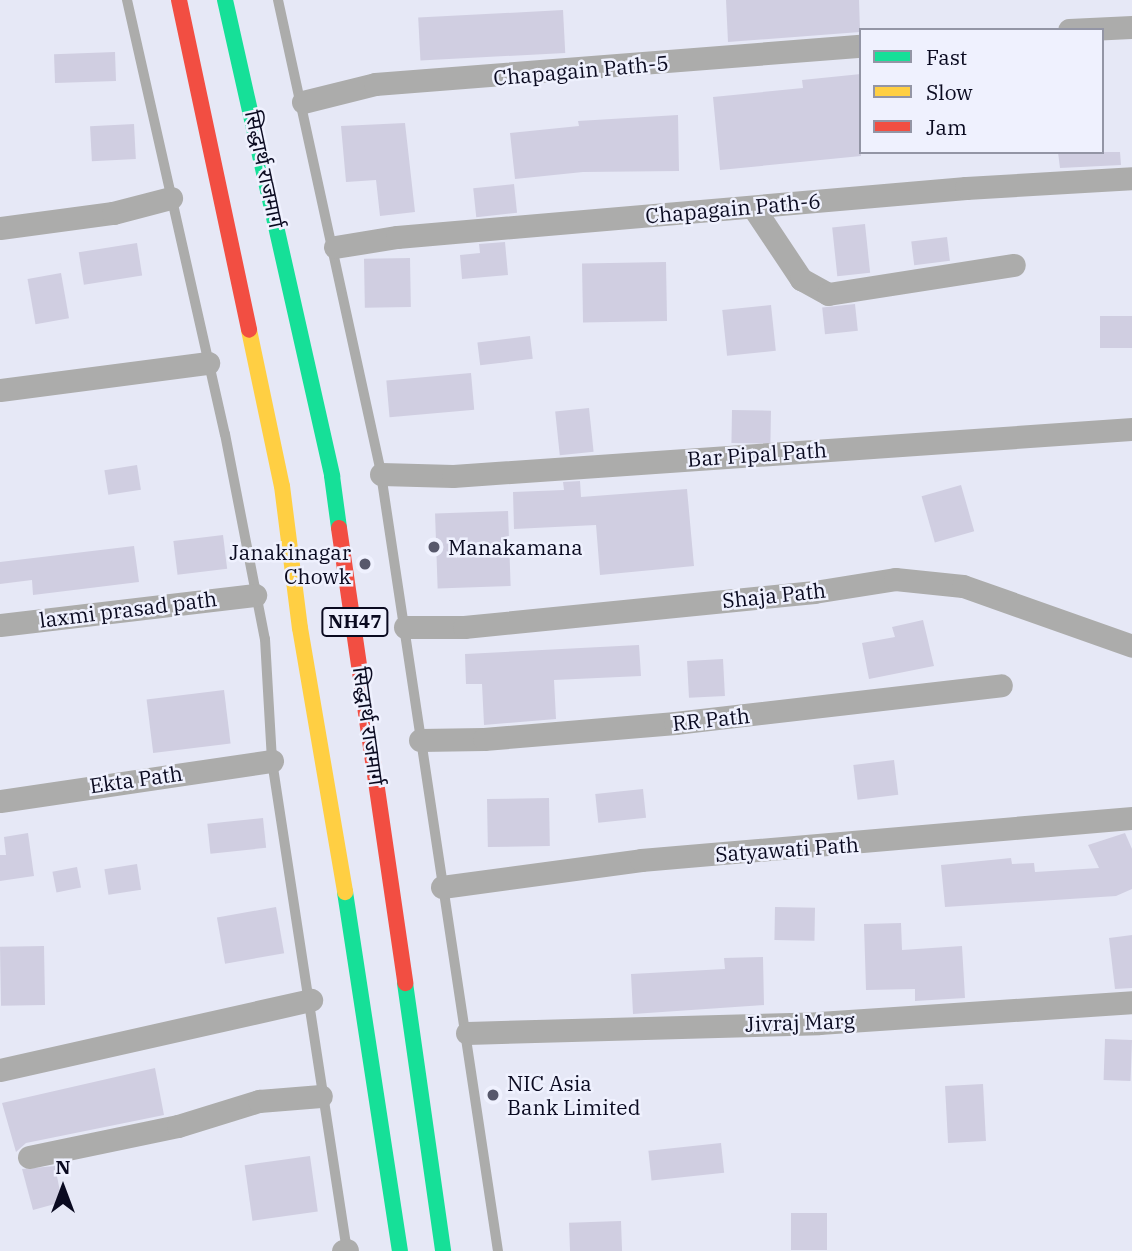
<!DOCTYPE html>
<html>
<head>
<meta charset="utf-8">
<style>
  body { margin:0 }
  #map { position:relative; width:1132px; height:1251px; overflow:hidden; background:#e6e8f6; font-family:"IBM Plex Serif","Noto Sans Devanagari",serif }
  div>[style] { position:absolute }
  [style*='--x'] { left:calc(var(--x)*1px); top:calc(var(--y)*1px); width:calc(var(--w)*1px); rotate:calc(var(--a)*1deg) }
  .building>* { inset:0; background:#d0cee1; transform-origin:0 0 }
  .lane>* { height:10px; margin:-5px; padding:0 5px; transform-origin:5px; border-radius:5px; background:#acacab }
  .street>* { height:23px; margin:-11.5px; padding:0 11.5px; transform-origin:11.5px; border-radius:11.5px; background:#acacab }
  .fast>* { height:16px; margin:-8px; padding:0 8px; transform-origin:8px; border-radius:8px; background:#16e098 }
  .slow>* { height:16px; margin:-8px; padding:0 8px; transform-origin:8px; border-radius:8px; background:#ffcf43 }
  .jam>* { height:16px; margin:-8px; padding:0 8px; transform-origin:8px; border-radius:8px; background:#f24e42 }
  .dots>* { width:19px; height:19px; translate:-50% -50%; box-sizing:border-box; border:4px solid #eff1fe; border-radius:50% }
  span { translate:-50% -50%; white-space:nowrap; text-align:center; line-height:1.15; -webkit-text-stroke:5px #eff1fe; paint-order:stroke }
  .shield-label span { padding:2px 5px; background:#eff1fe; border:2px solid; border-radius:5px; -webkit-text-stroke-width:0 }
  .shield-label { font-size:19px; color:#0a0a20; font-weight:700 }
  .street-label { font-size:21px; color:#0a0a20 }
  .poi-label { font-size:21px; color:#0a0a20 }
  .left { translate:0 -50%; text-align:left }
  .right { translate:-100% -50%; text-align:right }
  .legend { position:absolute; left:859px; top:28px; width:245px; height:126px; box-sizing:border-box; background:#eff1fe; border:2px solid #9395a5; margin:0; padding:9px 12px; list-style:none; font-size:21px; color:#0a0a20 }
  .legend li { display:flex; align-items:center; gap:14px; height:35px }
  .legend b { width:35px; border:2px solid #9395a5 }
  .north { position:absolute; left:28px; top:1153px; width:70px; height:70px; -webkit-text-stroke:5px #eff1fe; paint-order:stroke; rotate:0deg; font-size:19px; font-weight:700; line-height:28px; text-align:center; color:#0a0a20 }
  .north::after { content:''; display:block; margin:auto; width:24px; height:32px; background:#0a0a20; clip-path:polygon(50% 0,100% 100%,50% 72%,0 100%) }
</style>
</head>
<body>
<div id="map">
  <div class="building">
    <div style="clip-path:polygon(726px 0,859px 0,860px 32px,728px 42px)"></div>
    <div style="left:563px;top:10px;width:43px;height:145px;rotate:87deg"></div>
    <div style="left:115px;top:52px;width:29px;height:61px;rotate:88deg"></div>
    <div style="clip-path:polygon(861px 74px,861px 156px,720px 170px,713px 97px,803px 88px,802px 80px)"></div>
    <div style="clip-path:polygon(678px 115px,679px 171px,583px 172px,515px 179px,510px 133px,579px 126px,578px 121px)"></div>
    <div style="clip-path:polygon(405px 123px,415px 212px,380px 216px,376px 180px,346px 182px,341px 126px)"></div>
    <div style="left:134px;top:124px;width:35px;height:44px;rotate:87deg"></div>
    <div style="clip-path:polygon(1058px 152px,1120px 152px,1121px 165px,1060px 168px)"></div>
    <div style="left:514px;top:184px;width:29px;height:41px;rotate:84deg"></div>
    <div style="left:865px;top:224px;width:49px;height:33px;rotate:84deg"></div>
    <div style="left:947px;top:237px;width:24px;height:36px;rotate:83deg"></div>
    <div style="clip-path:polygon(505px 242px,508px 275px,462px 279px,460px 255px,480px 253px,479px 244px)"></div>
    <div style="left:137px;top:243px;width:33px;height:59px;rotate:81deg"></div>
    <div style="left:410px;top:258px;width:49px;height:46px;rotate:89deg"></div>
    <div style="left:666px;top:262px;width:59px;height:84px;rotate:89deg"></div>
    <div style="left:61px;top:273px;width:46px;height:34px;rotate:80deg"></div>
    <div style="left:855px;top:304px;width:27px;height:33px;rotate:84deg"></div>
    <div style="left:771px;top:305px;width:46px;height:49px;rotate:84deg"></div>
    <div style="left:1132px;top:316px;width:32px;height:32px;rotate:90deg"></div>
    <div style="left:530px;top:336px;width:23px;height:53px;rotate:83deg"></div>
    <div style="left:471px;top:373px;width:37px;height:85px;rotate:85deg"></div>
    <div style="left:589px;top:408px;width:44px;height:34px;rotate:84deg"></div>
    <div style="left:732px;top:410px;width:39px;height:33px;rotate:1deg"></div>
    <div style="left:137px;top:465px;width:25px;height:33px;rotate:81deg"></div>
    <div style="clip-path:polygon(580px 481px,581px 497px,687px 489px,694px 566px,600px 575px,596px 525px,514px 529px,513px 492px,564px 490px,563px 482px)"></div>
    <div style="left:961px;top:485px;width:48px;height:41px;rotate:74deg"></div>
    <div style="left:508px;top:511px;width:75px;height:73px;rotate:88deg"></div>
    <div style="left:223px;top:535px;width:34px;height:50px;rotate:83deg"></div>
    <div style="clip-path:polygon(134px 546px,139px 582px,33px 595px,32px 580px,0 584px,0 562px)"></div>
    <div style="clip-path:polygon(923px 620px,934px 666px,869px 679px,862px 643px,895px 637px,892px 627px)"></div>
    <div style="clip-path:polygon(639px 645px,641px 676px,554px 680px,556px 719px,484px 725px,482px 684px,466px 684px,465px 654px)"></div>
    <div style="left:723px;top:659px;width:37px;height:36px;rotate:87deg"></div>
    <div style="left:224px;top:690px;width:54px;height:78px;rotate:83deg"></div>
    <div style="left:894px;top:760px;width:35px;height:41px;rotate:83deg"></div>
    <div style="left:643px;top:789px;width:29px;height:48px;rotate:84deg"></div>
    <div style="left:549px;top:798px;width:48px;height:62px;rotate:89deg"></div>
    <div style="left:263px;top:818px;width:30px;height:56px;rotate:84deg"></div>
    <div style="clip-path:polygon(28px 833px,34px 876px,0 881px,0 855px,6px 855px,4px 837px)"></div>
    <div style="clip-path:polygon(1125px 833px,1132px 849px,1132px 889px,1116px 896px,945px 907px,941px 865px,1011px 858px,1012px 864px,1034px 863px,1035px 872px,1099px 868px,1088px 845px)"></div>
    <div style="left:137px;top:864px;width:26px;height:33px;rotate:81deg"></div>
    <div style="left:77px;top:867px;width:21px;height:25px;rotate:79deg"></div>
    <div style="left:276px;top:907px;width:47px;height:60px;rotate:80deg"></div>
    <div style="left:775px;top:907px;width:40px;height:33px;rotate:1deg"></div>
    <div style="clip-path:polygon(901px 923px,902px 950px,962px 946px,965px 998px,915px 1001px,915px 989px,866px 990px,864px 924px)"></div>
    <div style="clip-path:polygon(1132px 935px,1132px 988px,1115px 989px,1109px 938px)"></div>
    <div style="left:44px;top:946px;width:59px;height:44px;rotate:89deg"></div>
    <div style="clip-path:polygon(763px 957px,764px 1005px,633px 1014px,631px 974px,725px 969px,724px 958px)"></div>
    <div style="left:1105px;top:1039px;width:27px;height:41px;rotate:2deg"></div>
    <div style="clip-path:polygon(155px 1068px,164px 1115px,26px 1143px,16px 1152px,2px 1103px)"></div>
    <div style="left:983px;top:1084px;width:57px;height:38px;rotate:87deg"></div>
    <div style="left:721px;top:1143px;width:30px;height:73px;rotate:84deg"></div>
    <div style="left:310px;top:1156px;width:56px;height:66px;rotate:82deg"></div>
    <div style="clip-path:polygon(55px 1166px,62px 1202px,33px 1210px,22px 1169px)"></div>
    <div style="left:791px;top:1213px;width:36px;height:37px"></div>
    <div style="left:621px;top:1221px;width:30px;height:52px;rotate:88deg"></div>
  </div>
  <div class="lane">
    <div style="--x:127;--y:0;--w:445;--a:77.3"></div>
    <div style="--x:225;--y:434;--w:209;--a:79"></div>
    <div style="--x:265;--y:639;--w:122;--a:86.7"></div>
    <div style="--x:272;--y:761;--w:496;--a:81.3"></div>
    <div style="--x:278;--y:0;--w:485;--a:77.7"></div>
    <div style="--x:381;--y:474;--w:786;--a:81.44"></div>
  </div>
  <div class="street">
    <div style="--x:1069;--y:30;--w:63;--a:-2.7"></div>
    <div style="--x:303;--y:102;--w:74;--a:-14"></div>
    <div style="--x:375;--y:84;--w:487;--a:-4.5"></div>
    <div style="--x:753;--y:207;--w:87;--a:56.3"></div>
    <div style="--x:801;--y:279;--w:31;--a:29"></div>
    <div style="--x:828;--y:294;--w:188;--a:-8.9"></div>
    <div style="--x:0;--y:228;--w:114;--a:-7.6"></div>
    <div style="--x:113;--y:213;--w:60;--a:-14.5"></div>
    <div style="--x:335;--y:247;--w:63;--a:-9.2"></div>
    <div style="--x:397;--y:237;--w:571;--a:-4.92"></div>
    <div style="--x:966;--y:188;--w:166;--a:-3.4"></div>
    <div style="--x:0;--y:390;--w:210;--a:-7.4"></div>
    <div style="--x:381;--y:474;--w:72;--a:1.6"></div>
    <div style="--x:453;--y:476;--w:681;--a:-3.96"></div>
    <div style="--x:0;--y:625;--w:257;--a:-6.7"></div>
    <div style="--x:405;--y:627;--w:59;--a:0"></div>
    <div style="--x:464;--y:627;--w:352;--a:-5.7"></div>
    <div style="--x:814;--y:592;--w:82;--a:-9.1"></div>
    <div style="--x:895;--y:579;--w:68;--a:5.9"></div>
    <div style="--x:963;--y:586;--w:179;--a:19.5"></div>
    <div style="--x:420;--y:740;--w:64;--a:-0.9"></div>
    <div style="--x:484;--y:739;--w:192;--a:-4.8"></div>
    <div style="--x:675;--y:723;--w:328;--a:-6.6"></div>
    <div style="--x:0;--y:801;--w:275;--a:-8.4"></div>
    <div style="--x:442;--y:887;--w:201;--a:-7.7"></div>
    <div style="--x:641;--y:860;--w:493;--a:-4.9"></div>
    <div style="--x:467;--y:1033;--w:352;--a:-1.6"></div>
    <div style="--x:819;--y:1023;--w:314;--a:-3.8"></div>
    <div style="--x:0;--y:1070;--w:319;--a:-12.7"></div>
    <div style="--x:29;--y:1157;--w:152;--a:-11.8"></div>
    <div style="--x:178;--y:1126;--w:85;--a:-17.2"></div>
    <div style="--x:259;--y:1101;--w:62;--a:-4.6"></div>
    <div style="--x:343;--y:1251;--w:4;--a:-14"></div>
  </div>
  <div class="fast">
    <div style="--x:225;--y:0;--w:488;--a:77.3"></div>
    <div style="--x:332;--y:476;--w:52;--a:82.3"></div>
    <div style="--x:345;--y:892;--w:363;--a:81.3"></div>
    <div style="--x:405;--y:983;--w:271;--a:81.9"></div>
  </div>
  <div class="slow">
    <div style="--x:249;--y:330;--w:159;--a:78.1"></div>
    <div style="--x:282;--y:486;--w:143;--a:82.8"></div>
    <div style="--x:300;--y:628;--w:268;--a:80.3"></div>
  </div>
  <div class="jam">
    <div style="--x:179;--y:0;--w:337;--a:78"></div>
    <div style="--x:339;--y:528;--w:460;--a:81.7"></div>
  </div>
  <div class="dots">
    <div style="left:434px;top:547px;background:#57586b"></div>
    <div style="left:365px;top:564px;background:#57586b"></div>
    <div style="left:493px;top:1095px;background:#57586b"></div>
  </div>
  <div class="shield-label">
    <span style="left:355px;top:622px">NH47</span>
  </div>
  <div class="street-label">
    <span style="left:581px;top:70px;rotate:-5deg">Chapagain Path-5</span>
    <span style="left:265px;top:169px;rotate:78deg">सिद्धार्थ राजमार्ग</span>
    <span style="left:733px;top:208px;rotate:-5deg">Chapagain Path-6</span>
    <span style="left:757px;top:454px;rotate:-4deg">Bar Pipal Path</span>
    <span style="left:774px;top:595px;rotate:-6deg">Shaja Path</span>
    <span style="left:128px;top:609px;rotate:-7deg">laxmi prasad path</span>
    <span style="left:711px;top:719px;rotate:-6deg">RR Path</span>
    <span style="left:369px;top:726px;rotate:82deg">सिद्धार्थ राजमार्ग</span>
    <span style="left:136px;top:779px;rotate:-8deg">Ekta Path</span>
    <span style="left:787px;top:849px;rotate:-4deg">Satyawati Path</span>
    <span style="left:800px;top:1022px;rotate:-2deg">Jivraj Marg</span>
  </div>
  <div class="poi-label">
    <span class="left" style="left:448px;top:547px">Manakamana</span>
    <span class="right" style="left:351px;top:564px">Janakinagar<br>Chowk</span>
    <span class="left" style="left:507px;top:1095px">NIC Asia<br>Bank Limited</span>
  </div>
  <ul class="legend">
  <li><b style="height:9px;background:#16e098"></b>Fast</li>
  <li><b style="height:9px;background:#ffcf43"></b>Slow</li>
  <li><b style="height:9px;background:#f24e42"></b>Jam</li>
  </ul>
  <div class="north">N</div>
</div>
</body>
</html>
